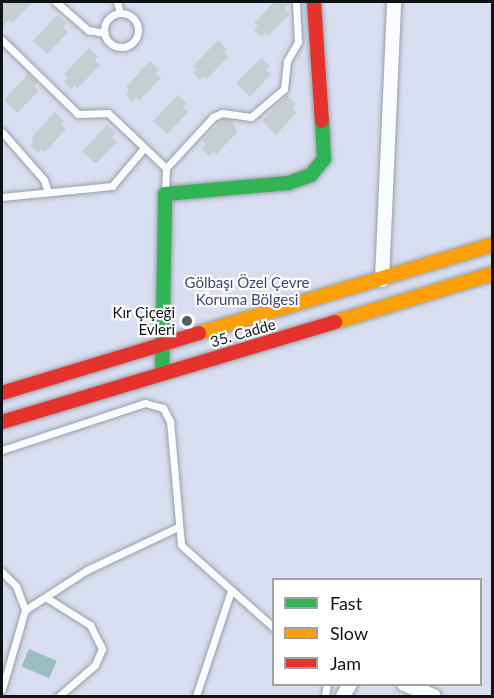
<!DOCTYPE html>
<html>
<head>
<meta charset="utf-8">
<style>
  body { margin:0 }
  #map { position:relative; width:494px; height:698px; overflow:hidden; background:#dfe8ef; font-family:Lato,sans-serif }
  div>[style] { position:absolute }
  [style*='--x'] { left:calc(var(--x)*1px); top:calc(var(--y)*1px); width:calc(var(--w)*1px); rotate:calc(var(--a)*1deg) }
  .green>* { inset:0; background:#d8def0 }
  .water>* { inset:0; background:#9abdc0; transform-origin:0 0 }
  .building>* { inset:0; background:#c6ced2 }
  .roads { filter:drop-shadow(0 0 2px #9aa0a6) drop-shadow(0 0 2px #9aa0a6) }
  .lane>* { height:7px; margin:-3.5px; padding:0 3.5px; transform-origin:3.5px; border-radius:3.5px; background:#fafcfd }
  .lane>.ring { margin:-3.5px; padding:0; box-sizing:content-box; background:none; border:7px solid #fafcfd; border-radius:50% }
  .street>* { height:14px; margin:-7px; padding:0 7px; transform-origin:7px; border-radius:7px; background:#fafcfd }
  .fast>* { height:14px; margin:-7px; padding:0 7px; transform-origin:7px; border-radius:7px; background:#30b455 }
  .slow>* { height:14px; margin:-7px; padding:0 7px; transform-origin:7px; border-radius:7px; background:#ff9f0a }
  .jam>* { height:14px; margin:-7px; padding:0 7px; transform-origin:7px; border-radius:7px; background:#e5322d }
  .dots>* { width:16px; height:16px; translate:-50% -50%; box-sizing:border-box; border:3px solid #fff; border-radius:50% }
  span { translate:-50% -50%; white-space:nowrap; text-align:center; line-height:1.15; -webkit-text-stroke:4.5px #fff; paint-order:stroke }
  .park-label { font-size:15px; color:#434575 }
  .poi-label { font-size:15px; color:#0e1317 }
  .right { translate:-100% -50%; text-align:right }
  .street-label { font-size:15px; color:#0e1317 }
  .frame { position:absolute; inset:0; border:3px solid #0e1317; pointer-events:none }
  .legend { position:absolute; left:272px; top:578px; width:210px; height:108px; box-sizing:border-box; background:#fff; border:2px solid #9fa1a2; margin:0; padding:8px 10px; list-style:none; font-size:18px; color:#0e1317 }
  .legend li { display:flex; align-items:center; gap:12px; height:30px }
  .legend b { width:30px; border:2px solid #9fa1a2 }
</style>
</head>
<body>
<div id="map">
  <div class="green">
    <div style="clip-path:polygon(evenodd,2px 2px,492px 2px,492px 696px,2px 696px,2px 2px,274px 580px,480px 580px,480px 684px,274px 684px,274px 580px)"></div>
  </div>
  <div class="water">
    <div style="left:29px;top:649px;width:30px;height:19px;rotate:23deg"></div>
  </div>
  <div class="building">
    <div style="clip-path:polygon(6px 2px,33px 2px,12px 23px,9px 20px,2px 28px,2px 6px)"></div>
    <div style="clip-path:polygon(274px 2px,290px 2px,285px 9px,290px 14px,268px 36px,265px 33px,261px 37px,254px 30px,258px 26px,254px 23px)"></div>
    <div style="clip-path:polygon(57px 15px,66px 23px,63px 27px,68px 32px,47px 54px,33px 41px)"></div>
    <div style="clip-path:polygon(218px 40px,227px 49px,224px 52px,228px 57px,207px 79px,204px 76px,200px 80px,193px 73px,197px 69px,193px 66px)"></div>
    <div style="clip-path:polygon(89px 48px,98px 57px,95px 60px,100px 65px,78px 88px,75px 85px,71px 89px,64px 82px,68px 77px,64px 74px)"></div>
    <div style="clip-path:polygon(261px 58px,270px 66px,266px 70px,271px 74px,250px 97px,236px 83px)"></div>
    <div style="clip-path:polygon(150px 61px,159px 70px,156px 73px,161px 78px,139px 101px,136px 98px,132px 102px,125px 95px,129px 90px,126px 87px)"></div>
    <div style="clip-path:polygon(28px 74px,37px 82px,34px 86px,39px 91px,17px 113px,4px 100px)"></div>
    <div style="clip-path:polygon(178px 95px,187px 104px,183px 107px,188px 112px,167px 134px,153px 121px)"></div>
    <div style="clip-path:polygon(287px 95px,296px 104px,292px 108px,297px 112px,276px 135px,262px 121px)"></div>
    <div style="clip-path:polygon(55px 112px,64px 121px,61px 124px,66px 129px,45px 152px,41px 149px,38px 153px,30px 146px,34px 141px,31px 138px)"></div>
    <div style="clip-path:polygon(223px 119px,232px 120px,237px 132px,216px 155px,213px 152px,209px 156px,202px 149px,206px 144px,202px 141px)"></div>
    <div style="clip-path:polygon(107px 125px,116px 133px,112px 137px,117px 142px,96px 164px,82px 151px)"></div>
  </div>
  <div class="roads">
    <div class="lane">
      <div style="--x:56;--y:2;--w:43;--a:41.2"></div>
      <div style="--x:88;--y:30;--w:17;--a:10"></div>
      <div style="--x:117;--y:2;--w:11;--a:75"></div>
      <div class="ring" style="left:104px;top:13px;width:27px;height:27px"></div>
      <div style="--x:2;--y:40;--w:106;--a:44.2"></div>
      <div style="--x:78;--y:114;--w:30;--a:-2"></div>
      <div style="--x:108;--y:113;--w:80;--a:43.5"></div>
      <div style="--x:166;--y:168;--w:23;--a:92"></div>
      <div style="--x:2;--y:132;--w:64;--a:48.8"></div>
      <div style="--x:44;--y:180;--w:13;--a:72"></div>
      <div style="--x:166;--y:168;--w:69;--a:-47.3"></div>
      <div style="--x:213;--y:117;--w:10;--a:-24"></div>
      <div style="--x:222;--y:113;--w:29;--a:8"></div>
      <div style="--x:251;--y:117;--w:43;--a:-40.3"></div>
      <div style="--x:284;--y:89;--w:28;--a:-84"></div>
      <div style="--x:287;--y:61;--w:22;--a:-60"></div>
      <div style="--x:298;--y:42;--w:40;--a:-92.9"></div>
      <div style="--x:2;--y:197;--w:111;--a:-5.7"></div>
      <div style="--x:112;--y:186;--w:50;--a:-49.9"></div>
      <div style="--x:2;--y:450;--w:151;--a:-18.2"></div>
      <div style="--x:145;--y:403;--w:19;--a:16"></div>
      <div style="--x:163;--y:408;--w:15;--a:62"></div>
      <div style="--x:170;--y:421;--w:124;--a:84.9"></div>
      <div style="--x:181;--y:545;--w:125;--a:41.7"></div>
      <div style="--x:2;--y:572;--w:20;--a:45"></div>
      <div style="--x:16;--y:586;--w:26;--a:69"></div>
      <div style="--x:25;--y:610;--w:82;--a:106.2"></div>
      <div style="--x:47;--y:598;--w:51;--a:32.1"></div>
      <div style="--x:90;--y:625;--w:27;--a:63"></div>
      <div style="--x:102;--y:649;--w:17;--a:114"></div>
      <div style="--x:95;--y:665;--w:48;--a:139.3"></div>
      <div style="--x:25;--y:610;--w:74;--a:-32.8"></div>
      <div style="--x:87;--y:570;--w:101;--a:-25.3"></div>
      <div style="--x:196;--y:696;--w:111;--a:-71.6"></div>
      <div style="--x:325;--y:696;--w:12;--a:-81"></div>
    </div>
    <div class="street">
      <div style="--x:382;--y:280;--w:278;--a:-87.5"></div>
      <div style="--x:404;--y:684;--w:32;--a:22"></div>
      <div style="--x:343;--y:696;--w:14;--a:-60"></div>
    </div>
    <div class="fast">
      <div style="--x:162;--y:374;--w:180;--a:-89"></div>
      <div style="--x:165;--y:194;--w:124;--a:-5.1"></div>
      <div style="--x:289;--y:183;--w:23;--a:-20"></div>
      <div style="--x:311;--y:175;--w:21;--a:-51"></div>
      <div style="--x:324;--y:159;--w:38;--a:-93"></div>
    </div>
    <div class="slow">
      <div style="--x:335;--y:322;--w:164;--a:-17"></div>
      <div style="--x:199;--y:333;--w:306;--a:-16.7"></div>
    </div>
    <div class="jam">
      <div style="--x:314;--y:2;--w:119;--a:86.2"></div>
      <div style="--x:2;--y:393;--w:206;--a:-16.9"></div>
      <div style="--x:2;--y:422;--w:348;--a:-16.7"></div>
    </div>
  </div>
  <div class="dots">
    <div style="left:187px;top:321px;background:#575e63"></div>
  </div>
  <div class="park-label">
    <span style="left:247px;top:291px">Gölbaşı Özel Çevre<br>Koruma Bölgesi</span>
  </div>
  <div class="poi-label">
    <span class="right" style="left:175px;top:321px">Kır Çiçeği<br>Evleri</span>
  </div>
  <div class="street-label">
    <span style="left:243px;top:333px;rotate:-16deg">35. Cadde</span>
  </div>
  <div class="frame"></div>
  <ul class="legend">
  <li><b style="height:8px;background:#30b455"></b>Fast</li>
  <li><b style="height:8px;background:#ff9f0a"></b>Slow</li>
  <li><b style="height:8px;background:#e5322d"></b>Jam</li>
  </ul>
</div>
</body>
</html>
